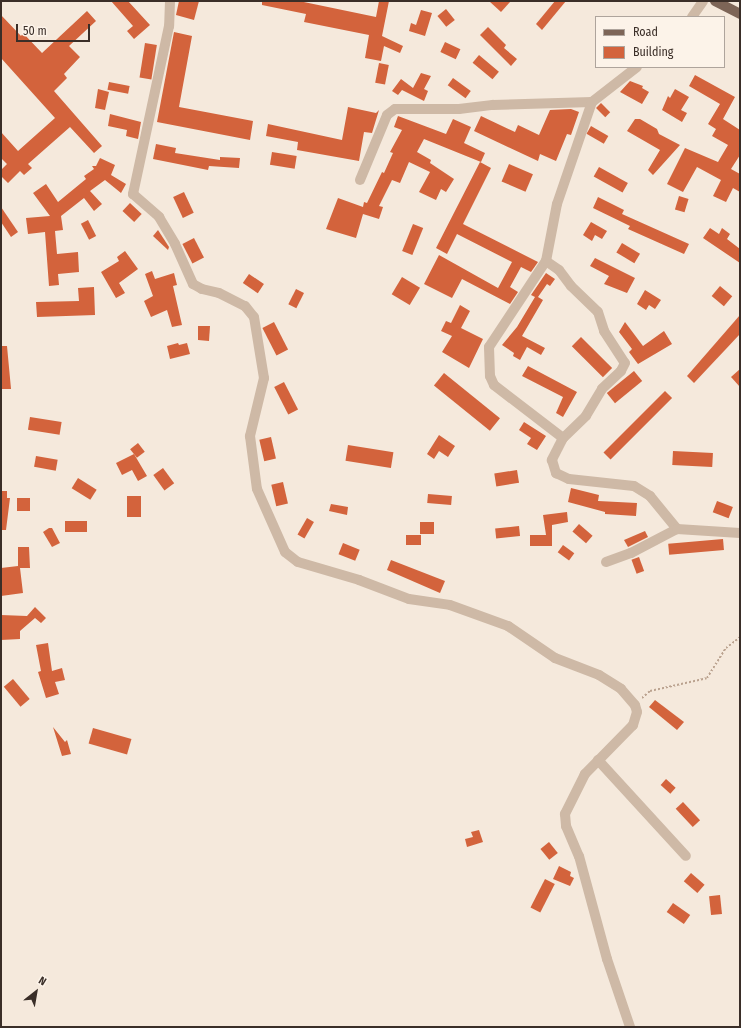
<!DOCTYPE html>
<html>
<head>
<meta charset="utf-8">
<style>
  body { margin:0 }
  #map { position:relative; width:741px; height:1028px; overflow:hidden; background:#f5e9dc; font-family:"Fira Sans Condensed",sans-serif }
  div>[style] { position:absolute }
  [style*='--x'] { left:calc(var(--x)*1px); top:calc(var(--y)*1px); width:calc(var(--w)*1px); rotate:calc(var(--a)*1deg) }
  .building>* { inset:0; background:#d3633c; transform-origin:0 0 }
  .path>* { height:2px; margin-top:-1px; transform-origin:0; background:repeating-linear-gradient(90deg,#bba390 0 2px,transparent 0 4px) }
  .minor>* { height:10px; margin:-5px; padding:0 5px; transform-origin:5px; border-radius:5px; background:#ceb9a6 }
  .major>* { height:10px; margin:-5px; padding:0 5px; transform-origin:5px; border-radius:5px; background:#7d6557 }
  span { translate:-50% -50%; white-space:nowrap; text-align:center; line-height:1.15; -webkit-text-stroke:3px #fcf3e9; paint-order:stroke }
  .frame { position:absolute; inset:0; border:2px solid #3a2e28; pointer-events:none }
  .legend { position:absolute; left:595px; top:16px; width:130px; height:52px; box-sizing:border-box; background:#fcf3e9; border:1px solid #aea49c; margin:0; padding:5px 7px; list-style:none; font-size:12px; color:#3a2e28 }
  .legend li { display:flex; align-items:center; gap:8px; height:20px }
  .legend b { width:20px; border:1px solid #aea49c }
  .north { position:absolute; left:16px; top:972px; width:40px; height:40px; -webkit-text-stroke:3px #fcf3e9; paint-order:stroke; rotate:31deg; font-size:11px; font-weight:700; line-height:16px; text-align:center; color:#3a2e28 }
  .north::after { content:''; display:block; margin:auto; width:14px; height:18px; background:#3a2e28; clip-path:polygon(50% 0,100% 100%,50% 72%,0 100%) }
  .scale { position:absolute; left:16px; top:24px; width:74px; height:18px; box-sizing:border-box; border:2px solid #3a2e28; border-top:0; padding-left:5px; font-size:12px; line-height:14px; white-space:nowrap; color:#3a2e28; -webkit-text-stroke:3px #fcf3e9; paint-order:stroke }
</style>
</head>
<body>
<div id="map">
  <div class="building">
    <div style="clip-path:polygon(111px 1px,128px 1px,150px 25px,134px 39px,127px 31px,133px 26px)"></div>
    <div style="clip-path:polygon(179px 1px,199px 1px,194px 20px,176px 15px)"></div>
    <div style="clip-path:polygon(262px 1px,299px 1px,376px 17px,379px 1px,389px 1px,382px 36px,403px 46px,400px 53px,384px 46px,381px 61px,365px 58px,369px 35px,304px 22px,306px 14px,262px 5px)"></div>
    <div style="clip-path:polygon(489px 1px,511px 1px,501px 12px)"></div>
    <div style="clip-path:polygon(555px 1px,566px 1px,542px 30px,536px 24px)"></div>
    <div style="left:446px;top:9px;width:14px;height:11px;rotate:51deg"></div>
    <div style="clip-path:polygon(421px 10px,432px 13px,425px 36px,409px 31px,411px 23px,416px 25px)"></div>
    <div style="clip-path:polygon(87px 11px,96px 21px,69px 46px,80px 57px,64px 74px,67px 78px,54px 91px,102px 146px,94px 153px,70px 127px,28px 164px,32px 168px,24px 175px,20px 171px,8px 183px,1px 176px,1px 170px,7px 164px,1px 158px,1px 132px,18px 151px,55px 118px,1px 58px,1px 15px,21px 36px,23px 33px,42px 53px)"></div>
    <div style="clip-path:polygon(488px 27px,506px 45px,504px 48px,517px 59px,511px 66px,480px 35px)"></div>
    <div style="clip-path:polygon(174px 32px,192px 36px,179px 107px,253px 121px,250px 140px,157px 122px)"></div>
    <div style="left:445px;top:42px;width:17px;height:11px;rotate:25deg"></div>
    <div style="left:145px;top:43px;width:12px;height:35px;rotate:9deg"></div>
    <div style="left:479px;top:55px;width:26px;height:10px;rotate:40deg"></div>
    <div style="left:379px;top:63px;width:10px;height:20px;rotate:11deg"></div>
    <div style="clip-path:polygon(421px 73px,431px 76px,424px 89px,428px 91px,424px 101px,402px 90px,398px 95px,392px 91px,401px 79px,413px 88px)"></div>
    <div style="clip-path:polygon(695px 75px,735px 97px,723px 119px,740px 130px,740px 155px,731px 169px,740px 174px,740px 192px,733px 188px,726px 202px,713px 196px,721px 180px,697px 167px,683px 192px,667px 184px,685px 148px,718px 162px,728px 145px,712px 136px,716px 129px,708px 124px,720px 104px,689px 86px)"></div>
    <div style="left:453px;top:78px;width:22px;height:9px;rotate:36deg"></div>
    <div style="clip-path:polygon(630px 81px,643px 86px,642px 88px,649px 92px,642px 104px,620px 92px)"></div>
    <div style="left:109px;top:82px;width:21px;height:8px;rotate:11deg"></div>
    <div style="clip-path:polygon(98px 89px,109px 92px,105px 110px,95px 108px)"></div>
    <div style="clip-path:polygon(675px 89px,689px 97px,681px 110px,687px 113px,682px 122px,662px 110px,668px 96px,670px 98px)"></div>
    <div style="left:601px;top:103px;width:13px;height:7px;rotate:45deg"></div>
    <div style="clip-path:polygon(348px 107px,376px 113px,379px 110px,372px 133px,364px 132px,359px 161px,297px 150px,298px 142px,266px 136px,268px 124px,342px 140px)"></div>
    <div style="clip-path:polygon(571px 109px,579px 112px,571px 135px,567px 134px,556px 161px,540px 154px,538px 161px,474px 131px,481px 116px,515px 132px,518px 125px,539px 135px,550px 110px)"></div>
    <div style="clip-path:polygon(110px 114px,141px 122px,138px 139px,126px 136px,127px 130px,108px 126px)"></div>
    <div style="clip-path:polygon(398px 116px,446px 134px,453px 119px,471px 127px,464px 143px,485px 153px,481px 162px,424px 139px,417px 152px,431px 160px,430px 163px,454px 179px,446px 192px,441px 189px,436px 200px,419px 192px,430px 172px,409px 162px,400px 183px,392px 180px,379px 206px,383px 207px,379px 219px,363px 214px,356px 238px,326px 229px,338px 198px,363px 207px,364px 202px,367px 203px,382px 172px,384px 173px,393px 153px,390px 152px,402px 130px,394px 127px)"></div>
    <div style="clip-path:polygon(635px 119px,640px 119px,657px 129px,659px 134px,680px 145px,653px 175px,648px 170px,660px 150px,627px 131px)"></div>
    <div style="left:591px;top:126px;width:20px;height:9px;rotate:30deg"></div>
    <div style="clip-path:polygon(156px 144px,176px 148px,175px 153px,220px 160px,220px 157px,240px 158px,239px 168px,209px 166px,208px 170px,153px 159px)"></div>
    <div style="left:272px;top:152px;width:25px;height:13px;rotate:9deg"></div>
    <div style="clip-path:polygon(100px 158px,115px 165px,111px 175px,126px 184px,121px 193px,105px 180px,90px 191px,102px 204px,94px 211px,84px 198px,61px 216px,63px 230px,55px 231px,57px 254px,78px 252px,79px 272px,58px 274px,59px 285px,49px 286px,45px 232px,28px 234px,26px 218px,50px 216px,33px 193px,46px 184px,58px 202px,86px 179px,84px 176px,94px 169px,92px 166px,96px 166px)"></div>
    <div style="clip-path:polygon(480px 162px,491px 168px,463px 224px,538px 262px,531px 272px,521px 267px,510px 287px,518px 292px,510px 304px,462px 279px,452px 298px,424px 284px,439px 255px,498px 288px,512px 262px,457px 234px,447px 254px,436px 248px)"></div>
    <div style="left:509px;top:164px;width:26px;height:19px;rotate:23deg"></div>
    <div style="left:599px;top:167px;width:33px;height:11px;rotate:29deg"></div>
    <div style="left:184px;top:192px;width:23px;height:12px;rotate:65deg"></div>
    <div style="left:679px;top:196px;width:10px;height:14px;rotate:17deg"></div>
    <div style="clip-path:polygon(598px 197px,624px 210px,622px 214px,689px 244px,684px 254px,628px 229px,630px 226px,593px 208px)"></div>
    <div style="left:130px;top:203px;width:16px;height:11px;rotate:43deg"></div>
    <div style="clip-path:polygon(1px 207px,18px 232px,11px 237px,1px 222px)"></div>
    <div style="left:88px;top:220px;width:18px;height:8px;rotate:63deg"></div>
    <div style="clip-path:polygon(591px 222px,607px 231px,602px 239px,595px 235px,592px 241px,583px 235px)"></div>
    <div style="left:413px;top:224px;width:11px;height:29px;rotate:22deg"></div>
    <div style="clip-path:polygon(710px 228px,719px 234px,722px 228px,730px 234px,727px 239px,740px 249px,740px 263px,703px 238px)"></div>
    <div style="clip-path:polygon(158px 230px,169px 247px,168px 250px,153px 236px)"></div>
    <div style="left:194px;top:238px;width:22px;height:13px;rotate:63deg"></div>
    <div style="left:622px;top:243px;width:21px;height:11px;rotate:31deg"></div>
    <div style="clip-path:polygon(125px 251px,138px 269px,119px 283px,125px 293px,116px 298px,101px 272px,119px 261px,117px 257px)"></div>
    <div style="clip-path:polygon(595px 258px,635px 278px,627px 293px,604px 284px,609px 276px,590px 266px)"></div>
    <div style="clip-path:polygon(152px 271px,155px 279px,174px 273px,177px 285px,173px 286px,182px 325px,172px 327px,167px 310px,151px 317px,144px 301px,153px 296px,145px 274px)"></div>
    <div style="clip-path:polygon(546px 273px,555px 279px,550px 286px,547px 284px,538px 297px,543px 300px,522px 336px,545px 348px,541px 355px,527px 347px,520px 360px,513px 356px,514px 353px,502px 345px,517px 327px,535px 297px,531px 295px)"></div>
    <div style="left:249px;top:274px;width:18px;height:11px;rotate:34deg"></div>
    <div style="left:402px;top:277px;width:21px;height:20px;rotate:31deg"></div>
    <div style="left:720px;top:286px;width:16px;height:13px;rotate:40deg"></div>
    <div style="clip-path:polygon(94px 287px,95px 315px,37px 317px,36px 302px,79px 301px,78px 288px)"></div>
    <div style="left:296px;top:289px;width:9px;height:17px;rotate:27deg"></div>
    <div style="clip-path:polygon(645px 290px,661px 300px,655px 309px,649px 305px,646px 310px,637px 304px)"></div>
    <div style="clip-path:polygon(460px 305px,470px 311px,461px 328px,483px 339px,469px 368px,442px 352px,452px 336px,441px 331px,446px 321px,451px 323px)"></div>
    <div style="clip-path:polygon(740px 315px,740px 334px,694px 383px,687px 376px)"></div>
    <div style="left:274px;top:322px;width:31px;height:13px;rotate:63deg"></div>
    <div style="clip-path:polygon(625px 322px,643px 346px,664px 331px,672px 344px,638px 364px,629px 352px,632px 349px,619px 332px)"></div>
    <div style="clip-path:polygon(198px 326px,210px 326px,209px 341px,198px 340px)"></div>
    <div style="left:581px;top:337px;width:44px;height:13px;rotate:45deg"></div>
    <div style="clip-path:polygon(178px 343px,179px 345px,187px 343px,190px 354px,170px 359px,167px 346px)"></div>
    <div style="clip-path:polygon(1px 346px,7px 346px,11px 389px,1px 389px)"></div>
    <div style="clip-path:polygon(528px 366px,577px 392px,563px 417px,556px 413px,563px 397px,522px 376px)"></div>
    <div style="clip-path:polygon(740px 369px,740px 387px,731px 377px)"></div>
    <div style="left:634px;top:371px;width:13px;height:35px;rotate:51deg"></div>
    <div style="left:444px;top:373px;width:72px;height:16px;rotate:39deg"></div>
    <div style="left:284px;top:382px;width:31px;height:11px;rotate:63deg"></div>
    <div style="left:665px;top:391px;width:10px;height:87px;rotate:45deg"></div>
    <div style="left:30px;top:417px;width:32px;height:13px;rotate:9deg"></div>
    <div style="clip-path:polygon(524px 422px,546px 436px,537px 450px,527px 444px,531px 438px,519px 430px)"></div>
    <div style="clip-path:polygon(439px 435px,455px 446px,448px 457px,439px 451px,434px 459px,427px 454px)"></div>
    <div style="left:271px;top:437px;width:22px;height:12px;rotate:77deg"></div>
    <div style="left:138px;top:443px;width:11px;height:10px;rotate:52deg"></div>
    <div style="left:348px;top:445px;width:46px;height:16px;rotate:9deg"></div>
    <div style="left:673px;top:451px;width:40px;height:14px;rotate:3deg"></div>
    <div style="clip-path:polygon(134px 454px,147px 476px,138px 481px,132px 470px,122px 475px,116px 463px)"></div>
    <div style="left:36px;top:456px;width:22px;height:11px;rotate:10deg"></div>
    <div style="left:163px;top:468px;width:19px;height:12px;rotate:54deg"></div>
    <div style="left:517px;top:470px;width:13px;height:23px;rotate:81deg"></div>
    <div style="left:78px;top:478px;width:22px;height:12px;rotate:32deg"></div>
    <div style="left:283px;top:482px;width:22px;height:12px;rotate:77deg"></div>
    <div style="clip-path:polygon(571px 488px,599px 495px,598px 501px,637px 503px,636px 516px,605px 514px,605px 512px,568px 502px)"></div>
    <div style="clip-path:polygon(1px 491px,7px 491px,7px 498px,10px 498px,6px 530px,1px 530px)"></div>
    <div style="left:428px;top:494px;width:24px;height:9px;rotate:5deg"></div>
    <div style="left:127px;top:496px;width:14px;height:21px"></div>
    <div style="left:17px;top:498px;width:13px;height:13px"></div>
    <div style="left:717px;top:501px;width:17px;height:12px;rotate:21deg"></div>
    <div style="clip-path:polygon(331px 504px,348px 507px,347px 515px,329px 511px)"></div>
    <div style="clip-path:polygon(567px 512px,568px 522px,552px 525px,552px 546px,530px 546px,530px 535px,546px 535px,543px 515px)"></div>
    <div style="left:307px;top:518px;width:8px;height:19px;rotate:30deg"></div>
    <div style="left:65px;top:521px;width:22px;height:11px"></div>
    <div style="left:434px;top:522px;width:12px;height:14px;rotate:90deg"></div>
    <div style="left:579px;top:524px;width:18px;height:10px;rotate:41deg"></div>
    <div style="left:519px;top:526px;width:10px;height:24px;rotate:84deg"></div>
    <div style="clip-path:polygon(49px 528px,52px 528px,60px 543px,52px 547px,43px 532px)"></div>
    <div style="clip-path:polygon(645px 531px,648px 537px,628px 547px,624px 540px)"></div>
    <div style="left:421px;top:535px;width:10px;height:15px;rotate:90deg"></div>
    <div style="left:723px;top:539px;width:11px;height:55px;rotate:85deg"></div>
    <div style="left:343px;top:543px;width:18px;height:12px;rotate:22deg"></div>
    <div style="left:563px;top:545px;width:14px;height:9px;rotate:36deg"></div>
    <div style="clip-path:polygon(18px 547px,29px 547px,30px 568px,20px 568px,23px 593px,1px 596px,1px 568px,18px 566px)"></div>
    <div style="left:639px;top:557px;width:15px;height:8px;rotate:70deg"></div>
    <div style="clip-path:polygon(391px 560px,445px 581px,440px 593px,387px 570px)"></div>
    <div style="clip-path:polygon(35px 607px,46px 618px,41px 623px,35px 618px,20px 631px,20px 639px,1px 640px,1px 615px,27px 616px)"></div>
    <div style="clip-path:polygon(48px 643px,52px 671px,62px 668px,65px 680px,55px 682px,59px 694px,46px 698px,38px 672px,41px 671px,36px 645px)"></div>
    <div style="left:13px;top:679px;width:26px;height:12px;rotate:50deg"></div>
    <div style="clip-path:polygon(655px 700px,684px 722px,677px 730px,649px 707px)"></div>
    <div style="clip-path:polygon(53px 727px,65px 742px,67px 740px,71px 754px,62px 756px)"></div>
    <div style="left:93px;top:728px;width:40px;height:16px;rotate:16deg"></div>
    <div style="left:666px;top:779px;width:13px;height:8px;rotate:42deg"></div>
    <div style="left:683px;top:802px;width:25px;height:10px;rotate:47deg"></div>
    <div style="clip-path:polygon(479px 830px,483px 842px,467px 847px,465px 839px,473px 837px,471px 832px)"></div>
    <div style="left:549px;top:842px;width:14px;height:11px;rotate:51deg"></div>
    <div style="clip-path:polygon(559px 866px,571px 872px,570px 876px,574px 878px,570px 886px,553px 879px)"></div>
    <div style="left:691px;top:873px;width:18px;height:11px;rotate:41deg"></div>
    <div style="left:545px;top:879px;width:11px;height:32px;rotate:27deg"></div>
    <div style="left:720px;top:895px;width:19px;height:11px;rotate:84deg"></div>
    <div style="left:673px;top:903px;width:21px;height:11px;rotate:35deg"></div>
  </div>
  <div class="path">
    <div style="--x:642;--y:698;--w:11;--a:-41"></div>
    <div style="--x:650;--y:691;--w:58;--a:-12.8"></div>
    <div style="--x:707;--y:678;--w:36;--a:-58"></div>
    <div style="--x:726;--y:648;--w:18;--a:-38"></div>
  </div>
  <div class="minor">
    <div style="--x:170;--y:1;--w:25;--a:92"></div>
    <div style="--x:169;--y:26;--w:172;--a:102.1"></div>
    <div style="--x:133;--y:194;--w:35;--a:41"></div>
    <div style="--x:159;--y:217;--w:31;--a:59"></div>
    <div style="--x:175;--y:244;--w:44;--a:65.8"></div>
    <div style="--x:193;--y:284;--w:10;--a:29"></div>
    <div style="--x:202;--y:289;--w:17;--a:13"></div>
    <div style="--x:219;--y:293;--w:29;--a:27"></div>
    <div style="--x:245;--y:306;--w:14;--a:51"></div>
    <div style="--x:254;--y:317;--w:62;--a:80.7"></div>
    <div style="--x:264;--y:378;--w:60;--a:103.6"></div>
    <div style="--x:250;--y:436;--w:53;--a:82.5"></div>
    <div style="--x:257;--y:489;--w:69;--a:66"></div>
    <div style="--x:285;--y:552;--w:16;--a:38"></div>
    <div style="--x:298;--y:562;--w:64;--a:16.4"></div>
    <div style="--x:359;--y:580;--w:53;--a:20.8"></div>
    <div style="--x:409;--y:599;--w:41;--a:8.3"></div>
    <div style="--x:450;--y:605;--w:62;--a:19.9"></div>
    <div style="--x:508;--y:626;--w:57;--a:34.2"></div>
    <div style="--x:555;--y:658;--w:47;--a:21.1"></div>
    <div style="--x:599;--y:675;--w:26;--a:32"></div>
    <div style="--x:621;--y:689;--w:21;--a:49"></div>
    <div style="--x:635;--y:705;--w:7;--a:74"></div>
    <div style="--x:637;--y:712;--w:14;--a:107"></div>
    <div style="--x:633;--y:725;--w:69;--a:134.4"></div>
    <div style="--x:585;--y:774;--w:45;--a:116.6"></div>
    <div style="--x:565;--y:814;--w:12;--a:85"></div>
    <div style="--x:566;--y:826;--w:33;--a:67"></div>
    <div style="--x:579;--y:856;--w:107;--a:74.8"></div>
    <div style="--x:607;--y:959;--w:72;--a:71.3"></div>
    <div style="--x:692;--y:17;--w:19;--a:-55"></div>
    <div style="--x:360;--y:180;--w:70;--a:-67.4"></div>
    <div style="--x:387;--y:115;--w:10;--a:-37"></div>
    <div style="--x:395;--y:109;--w:64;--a:0"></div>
    <div style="--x:459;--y:109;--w:34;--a:-7"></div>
    <div style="--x:493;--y:105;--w:99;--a:-1.7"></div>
    <div style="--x:546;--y:261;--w:16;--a:35"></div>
    <div style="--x:559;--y:270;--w:20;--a:53"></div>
    <div style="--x:571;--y:286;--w:37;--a:44"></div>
    <div style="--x:598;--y:312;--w:20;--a:72"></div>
    <div style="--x:604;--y:331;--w:38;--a:57"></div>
    <div style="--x:625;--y:363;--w:9;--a:117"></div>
    <div style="--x:621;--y:371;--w:26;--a:137"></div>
    <div style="--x:602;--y:389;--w:31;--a:121"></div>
    <div style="--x:586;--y:416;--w:32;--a:136"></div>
    <div style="--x:563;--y:438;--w:25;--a:117"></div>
    <div style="--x:552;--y:460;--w:14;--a:73"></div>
    <div style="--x:556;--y:473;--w:14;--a:25"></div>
    <div style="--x:569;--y:479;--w:65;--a:6.1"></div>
    <div style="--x:634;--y:486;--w:19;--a:32"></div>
    <div style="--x:650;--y:496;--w:43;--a:50.7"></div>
    <div style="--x:563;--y:438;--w:87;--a:-142.5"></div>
    <div style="--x:494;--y:385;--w:10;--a:-114"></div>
    <div style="--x:490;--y:376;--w:29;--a:-92"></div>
    <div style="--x:489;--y:347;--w:103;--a:-56.5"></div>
    <div style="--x:546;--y:261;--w:58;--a:-79.1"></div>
    <div style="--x:557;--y:204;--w:108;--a:-71.1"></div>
    <div style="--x:592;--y:102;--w:57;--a:-37.9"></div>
    <div style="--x:606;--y:562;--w:27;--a:-20"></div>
    <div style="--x:631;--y:553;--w:52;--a:-27.6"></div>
    <div style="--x:677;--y:529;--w:63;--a:3.6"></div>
    <div style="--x:598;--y:760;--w:130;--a:47.5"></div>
  </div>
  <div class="major">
    <div style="--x:715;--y:1;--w:28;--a:27"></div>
  </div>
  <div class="frame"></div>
  <ul class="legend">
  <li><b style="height:5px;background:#7d6557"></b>Road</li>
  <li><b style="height:11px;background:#d3633c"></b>Building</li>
  </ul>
  <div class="north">N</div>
  <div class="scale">50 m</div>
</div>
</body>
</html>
